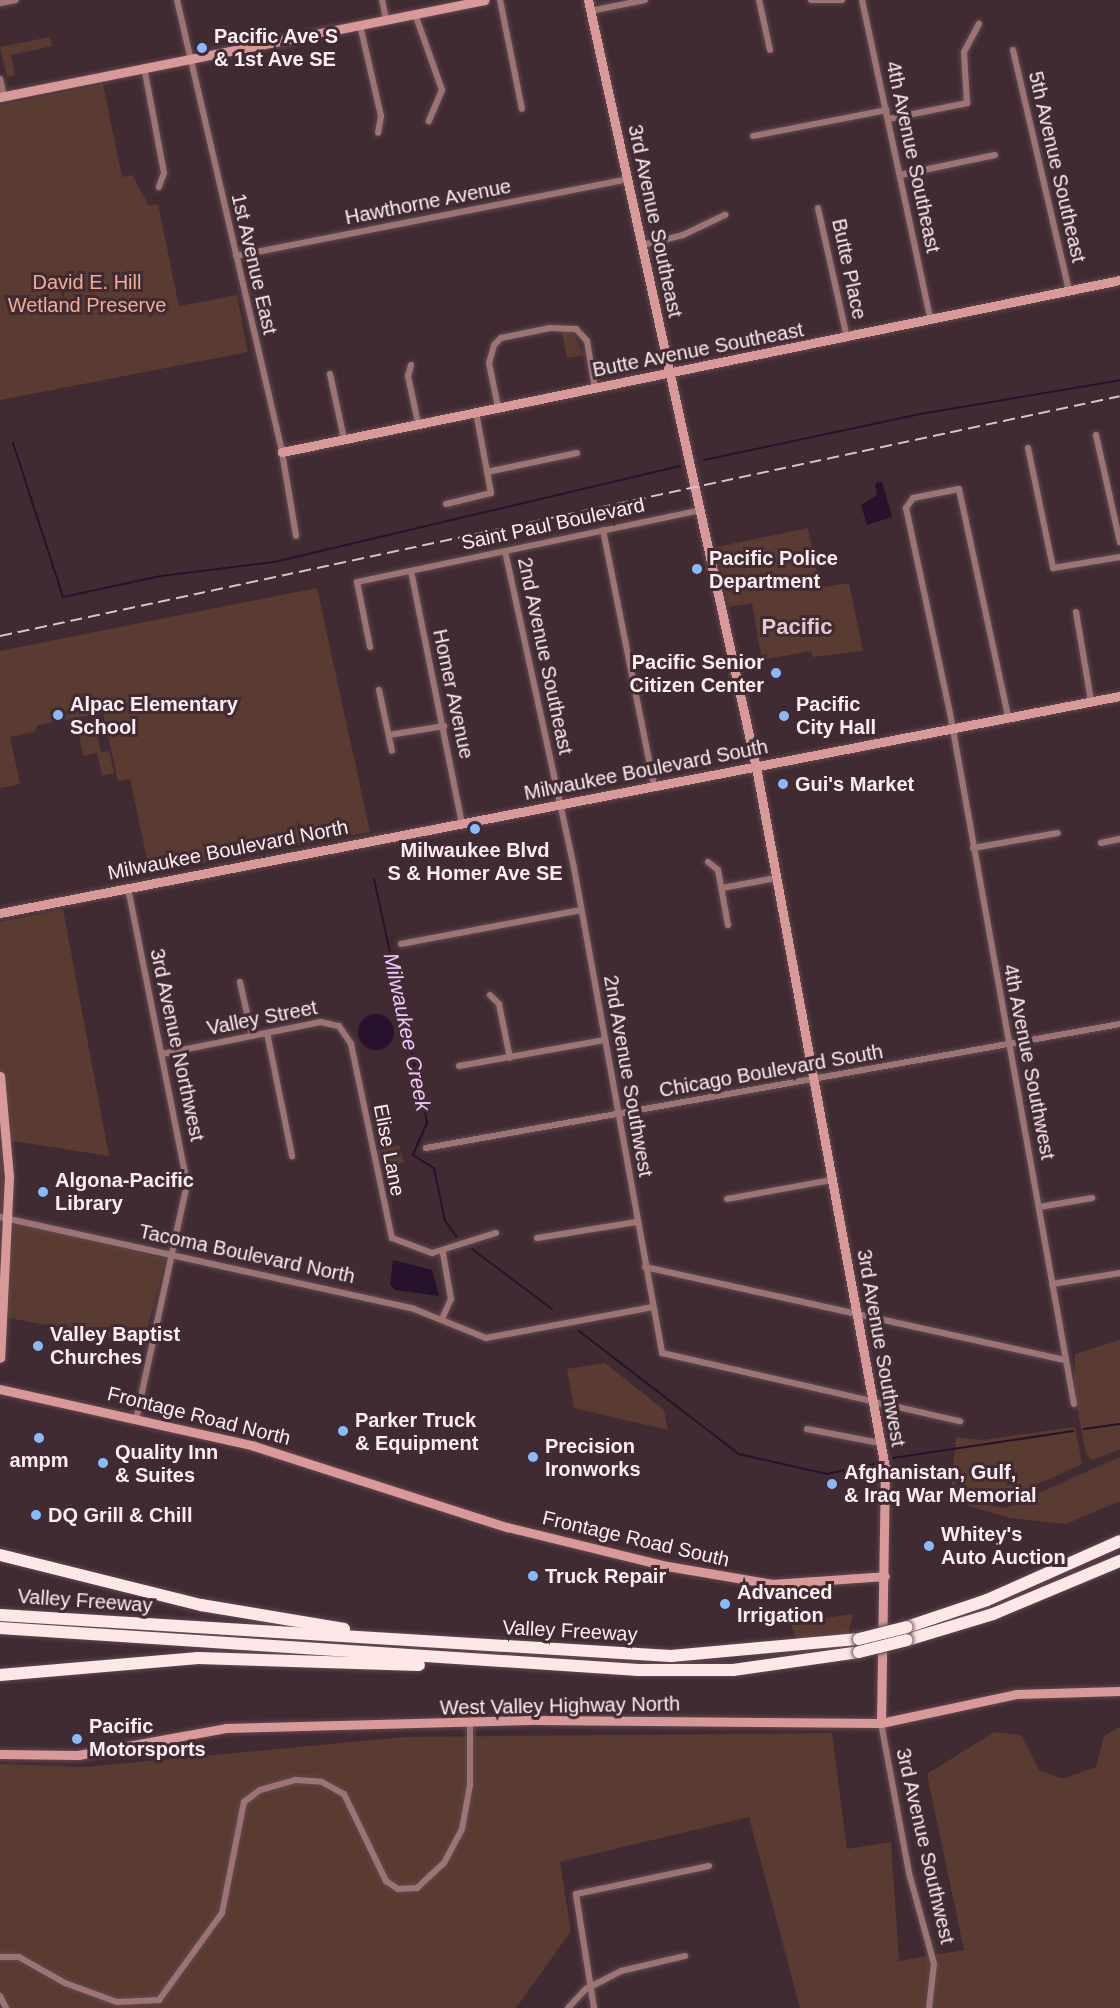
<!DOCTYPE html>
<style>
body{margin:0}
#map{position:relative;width:1120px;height:2008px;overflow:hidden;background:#412b32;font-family:Helvetica,sans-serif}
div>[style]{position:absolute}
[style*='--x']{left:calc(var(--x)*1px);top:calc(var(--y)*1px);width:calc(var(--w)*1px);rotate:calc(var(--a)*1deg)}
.green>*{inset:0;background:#593b31;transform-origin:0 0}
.water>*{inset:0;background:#26122c}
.round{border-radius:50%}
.stream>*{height:2px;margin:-1px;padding:0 1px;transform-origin:1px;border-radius:1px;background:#26122c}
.roads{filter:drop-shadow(0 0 2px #5f4a51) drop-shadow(0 0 2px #5f4a51)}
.street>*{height:6px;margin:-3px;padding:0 3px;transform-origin:3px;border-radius:3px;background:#9d7474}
.secondary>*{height:9px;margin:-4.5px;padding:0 4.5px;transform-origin:4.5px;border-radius:4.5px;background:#da9999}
.highway>*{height:12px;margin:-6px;padding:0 6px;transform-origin:6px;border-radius:6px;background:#fde8e7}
.rail>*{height:2px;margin-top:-1px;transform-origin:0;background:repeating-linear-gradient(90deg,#d5c4c9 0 12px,transparent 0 18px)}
.bridges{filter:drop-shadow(0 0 2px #5f4a51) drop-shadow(0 0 2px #5f4a51)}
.highway-bridge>*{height:12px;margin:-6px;padding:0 6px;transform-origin:6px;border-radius:6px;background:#fde8e7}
.dots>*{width:16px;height:16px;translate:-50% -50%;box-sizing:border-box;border:3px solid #412b32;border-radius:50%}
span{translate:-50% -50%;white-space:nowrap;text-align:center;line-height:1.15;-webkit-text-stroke:6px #412b32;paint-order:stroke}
.poi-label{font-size:20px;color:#fcedf1;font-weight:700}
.left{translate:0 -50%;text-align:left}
.right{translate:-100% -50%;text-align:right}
.street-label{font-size:20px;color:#fcedf1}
.park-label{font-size:20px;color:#f0ad96}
.water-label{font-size:21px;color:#f0c7fd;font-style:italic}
.quarter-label{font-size:22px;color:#e6c8d1;font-weight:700}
</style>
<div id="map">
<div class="green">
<div style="clip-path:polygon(50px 37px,52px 46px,11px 55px,15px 75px,7px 77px,0 47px)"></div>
<div style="clip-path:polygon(103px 84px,122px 177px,132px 175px,149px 206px,158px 204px,179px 306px,237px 295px,248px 352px,0 400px,0 105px)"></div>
<div style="clip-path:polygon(561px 330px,572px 331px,584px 355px,567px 358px)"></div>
<div style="clip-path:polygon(808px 528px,820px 588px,849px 583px,863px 651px,813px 657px,811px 651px,762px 660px,752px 603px,729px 607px,716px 547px)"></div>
<div style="clip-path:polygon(317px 588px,370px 832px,150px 873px,130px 779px,118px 781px,103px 713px,38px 725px,34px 732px,10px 737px,20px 784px,0 788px,0 651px)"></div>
<div style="clip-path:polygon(95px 723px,101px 752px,109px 751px,114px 773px,102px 776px,97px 753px,83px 756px,77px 726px)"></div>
<div style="clip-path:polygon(63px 909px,109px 1156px,7px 1140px,9px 1219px,166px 1259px,143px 1344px,0 1316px,0 922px)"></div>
<div style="left:399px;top:1145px;width:18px;height:22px;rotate:74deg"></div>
<div style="clip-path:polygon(1120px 1340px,1120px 1449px,1092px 1460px,1086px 1454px,1074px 1391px,1075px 1354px)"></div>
<div style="clip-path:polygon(605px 1363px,664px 1410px,668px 1430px,574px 1408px,567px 1369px)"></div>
<div style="clip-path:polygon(1075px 1427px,1082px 1464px,1005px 1499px,951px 1490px,956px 1437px,983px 1440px)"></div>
<div style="clip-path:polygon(1120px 1457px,1120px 1501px,1066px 1524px,1010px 1518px,939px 1497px,1005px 1508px)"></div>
<div style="clip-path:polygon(804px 1611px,811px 1620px,853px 1614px,848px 1634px,797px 1641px,786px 1612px)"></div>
<div style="clip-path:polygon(1120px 1727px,1120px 2008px,800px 2008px,749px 1817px,560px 1862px,571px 1931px,516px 2008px,0 2008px,0 1764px,86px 1767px,405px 1737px,832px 1733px,847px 1849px,891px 1842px,899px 1961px,964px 1950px,927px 1774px,994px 1732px,1021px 1735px,1039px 1770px,1062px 1779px,1096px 1767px,1104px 1736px)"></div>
</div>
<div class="water">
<div style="clip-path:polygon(882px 481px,892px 517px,867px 525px,861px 505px,877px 495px,875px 484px)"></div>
<div class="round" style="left:358px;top:1014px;width:36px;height:36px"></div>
<div style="clip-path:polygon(393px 1260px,432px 1270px,439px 1296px,395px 1290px,390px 1285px)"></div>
</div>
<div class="stream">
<div style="--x:13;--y:443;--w:162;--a:72"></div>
<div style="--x:63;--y:597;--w:100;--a:-12.1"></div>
<div style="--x:161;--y:576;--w:114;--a:-7.1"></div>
<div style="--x:274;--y:562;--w:417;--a:-13.3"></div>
<div style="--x:704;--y:460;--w:221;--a:-12"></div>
<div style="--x:920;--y:414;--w:203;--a:-9.6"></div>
<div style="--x:374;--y:879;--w:250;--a:77.7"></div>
<div style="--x:427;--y:1123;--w:35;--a:114"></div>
<div style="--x:413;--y:1155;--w:25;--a:32"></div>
<div style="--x:434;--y:1168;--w:54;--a:78.3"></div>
<div style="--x:445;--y:1221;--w:19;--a:54"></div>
<div style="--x:472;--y:1249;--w:100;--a:36.9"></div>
<div style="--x:579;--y:1331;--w:202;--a:37.6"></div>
<div style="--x:739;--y:1454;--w:90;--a:12.8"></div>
<div style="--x:827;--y:1474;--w:48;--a:-12"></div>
<div style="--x:1084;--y:1429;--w:36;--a:-8"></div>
<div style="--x:893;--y:1458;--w:182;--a:-8.5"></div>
</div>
<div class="roads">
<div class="street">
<div style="--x:177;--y:0;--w:464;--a:76.9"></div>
<div style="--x:282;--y:452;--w:85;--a:80.5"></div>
<div style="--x:382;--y:0;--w:19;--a:78"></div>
<div style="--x:500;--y:0;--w:111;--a:78.6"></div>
<div style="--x:759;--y:0;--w:51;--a:77.6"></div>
<div style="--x:811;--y:0;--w:31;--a:0"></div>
<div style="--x:862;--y:0;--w:328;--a:77.9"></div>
<div style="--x:0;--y:3;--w:16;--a:-11"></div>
<div style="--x:590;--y:11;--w:56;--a:-11.3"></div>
<div style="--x:415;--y:14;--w:81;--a:70.4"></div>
<div style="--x:442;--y:90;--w:34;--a:113"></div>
<div style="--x:360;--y:25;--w:93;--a:77"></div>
<div style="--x:381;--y:116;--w:17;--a:100"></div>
<div style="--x:1013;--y:50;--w:247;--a:76.9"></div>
<div style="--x:144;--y:67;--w:108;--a:79.3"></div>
<div style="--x:164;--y:173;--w:15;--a:110"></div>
<div style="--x:0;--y:79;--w:17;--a:77"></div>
<div style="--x:888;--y:119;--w:81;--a:-11.4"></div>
<div style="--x:967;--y:103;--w:51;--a:-93.4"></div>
<div style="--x:964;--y:52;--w:32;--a:-62"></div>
<div style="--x:753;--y:136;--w:136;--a:-11"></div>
<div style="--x:900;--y:175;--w:97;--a:-11.9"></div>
<div style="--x:818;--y:208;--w:133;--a:77.4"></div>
<div style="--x:642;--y:245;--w:42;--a:-13.7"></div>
<div style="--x:683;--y:235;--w:47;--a:-25.5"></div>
<div style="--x:236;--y:256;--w:399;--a:-11.1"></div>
<div style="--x:411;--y:365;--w:11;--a:105"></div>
<div style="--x:408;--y:376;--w:48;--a:78"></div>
<div style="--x:330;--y:374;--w:66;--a:77.8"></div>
<div style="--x:498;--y:407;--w:45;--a:-101.6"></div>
<div style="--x:489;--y:363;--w:19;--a:-74"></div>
<div style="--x:494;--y:345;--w:10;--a:-45"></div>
<div style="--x:501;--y:338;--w:50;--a:-11.5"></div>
<div style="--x:550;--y:328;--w:26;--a:2"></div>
<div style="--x:576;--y:329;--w:16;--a:47"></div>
<div style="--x:587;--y:341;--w:49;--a:80.5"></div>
<div style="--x:1096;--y:435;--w:110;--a:77.4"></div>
<div style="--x:1028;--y:448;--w:123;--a:78.2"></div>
<div style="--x:1053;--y:568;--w:68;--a:-9.3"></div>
<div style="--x:487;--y:472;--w:92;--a:-11.9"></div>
<div style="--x:446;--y:504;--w:46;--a:-13.7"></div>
<div style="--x:491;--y:493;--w:82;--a:-100.5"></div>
<div style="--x:603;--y:530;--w:261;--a:78.7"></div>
<div style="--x:505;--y:551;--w:324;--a:77.7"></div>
<div style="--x:574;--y:868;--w:493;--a:79.7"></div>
<div style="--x:662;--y:1353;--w:306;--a:12.9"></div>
<div style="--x:411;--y:571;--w:257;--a:78.6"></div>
<div style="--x:1076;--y:612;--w:90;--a:80.4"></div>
<div style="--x:370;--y:647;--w:66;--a:-101.3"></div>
<div style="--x:357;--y:582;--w:351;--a:-11.8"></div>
<div style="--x:379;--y:690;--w:62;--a:78"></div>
<div style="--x:1008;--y:716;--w:232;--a:-102.2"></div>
<div style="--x:959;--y:489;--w:47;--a:168.9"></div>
<div style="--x:913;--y:498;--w:12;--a:125"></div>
<div style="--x:906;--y:508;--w:210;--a:77.9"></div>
<div style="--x:950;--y:713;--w:702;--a:79.83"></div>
<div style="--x:389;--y:735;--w:56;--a:-9.3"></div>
<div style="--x:1101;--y:843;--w:19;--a:-12"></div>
<div style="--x:973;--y:848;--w:86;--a:-10"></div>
<div style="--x:708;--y:862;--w:13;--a:39"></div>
<div style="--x:718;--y:870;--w:56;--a:79.7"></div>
<div style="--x:128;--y:888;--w:302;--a:78.7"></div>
<div style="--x:187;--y:1184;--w:240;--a:102.2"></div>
<div style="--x:722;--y:888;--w:55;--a:-10.5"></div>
<div style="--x:401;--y:944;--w:183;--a:-10.7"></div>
<div style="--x:240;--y:982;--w:55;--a:77.5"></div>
<div style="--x:490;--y:995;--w:13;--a:45"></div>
<div style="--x:499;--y:1004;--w:55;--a:78.5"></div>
<div style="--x:267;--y:1033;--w:126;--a:78.5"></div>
<div style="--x:162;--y:1054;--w:162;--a:-11.4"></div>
<div style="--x:321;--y:1022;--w:18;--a:13"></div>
<div style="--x:339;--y:1026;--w:22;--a:56"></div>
<div style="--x:351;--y:1044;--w:198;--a:78.1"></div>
<div style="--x:392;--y:1238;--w:43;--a:20.6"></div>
<div style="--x:432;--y:1253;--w:67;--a:-17.4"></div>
<div style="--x:459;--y:1066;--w:148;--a:-10.1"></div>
<div style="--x:426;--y:1148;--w:705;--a:-10.13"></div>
<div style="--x:727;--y:1199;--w:107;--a:-10.3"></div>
<div style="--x:1039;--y:1207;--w:54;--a:-9.6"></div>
<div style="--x:0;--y:1217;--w:424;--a:12.5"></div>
<div style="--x:414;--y:1309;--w:78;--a:21.9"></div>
<div style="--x:486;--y:1338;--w:170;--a:-10.5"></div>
<div style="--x:537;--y:1238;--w:101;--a:-9.1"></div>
<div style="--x:645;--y:1267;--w:431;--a:12.5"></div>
<div style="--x:1052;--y:1284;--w:69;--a:-9.2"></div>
<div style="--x:442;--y:1319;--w:22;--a:-66"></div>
<div style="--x:451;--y:1299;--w:47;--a:-99.9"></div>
<div style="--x:807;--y:1429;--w:74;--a:10.9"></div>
<div style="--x:881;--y:1723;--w:153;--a:79.4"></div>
<div style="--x:909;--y:1873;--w:94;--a:74.6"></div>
<div style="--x:934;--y:1964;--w:44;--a:96.5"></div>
<div style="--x:0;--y:1957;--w:19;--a:0"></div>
<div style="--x:19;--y:1957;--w:53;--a:29.5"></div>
<div style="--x:65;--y:1983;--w:55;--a:20.1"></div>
<div style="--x:117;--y:2002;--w:42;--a:-2.7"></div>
<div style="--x:159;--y:2000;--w:107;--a:-54.1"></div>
<div style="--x:222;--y:1913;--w:113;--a:-78.8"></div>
<div style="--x:244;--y:1802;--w:20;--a:-37"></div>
<div style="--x:260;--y:1790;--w:37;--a:-16"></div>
<div style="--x:296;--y:1780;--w:26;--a:4"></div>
<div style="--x:322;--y:1782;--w:25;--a:29"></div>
<div style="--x:344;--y:1794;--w:97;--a:64.2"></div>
<div style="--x:386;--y:1881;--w:14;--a:34"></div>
<div style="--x:398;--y:1889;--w:19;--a:-3"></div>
<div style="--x:417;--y:1888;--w:37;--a:-43"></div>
<div style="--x:444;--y:1863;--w:38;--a:-62"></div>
<div style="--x:462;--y:1829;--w:45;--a:-79.7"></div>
<div style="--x:470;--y:1785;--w:62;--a:-90"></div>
<div style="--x:0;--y:1996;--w:13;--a:63"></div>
<div style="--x:568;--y:2008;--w:26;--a:-47"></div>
<div style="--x:586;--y:1989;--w:39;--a:-27"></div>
<div style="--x:621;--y:1971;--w:66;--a:-13.2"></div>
<div style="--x:594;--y:2008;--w:115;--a:-99"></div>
<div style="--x:576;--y:1894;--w:136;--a:-11.9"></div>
</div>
<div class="secondary">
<div style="--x:588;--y:0;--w:785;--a:77.65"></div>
<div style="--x:756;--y:767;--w:713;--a:79.57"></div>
<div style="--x:885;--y:1468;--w:255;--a:90.9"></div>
<div style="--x:0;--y:97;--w:494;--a:-11.3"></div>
<div style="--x:282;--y:452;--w:855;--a:-11.6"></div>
<div style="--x:0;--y:913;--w:1141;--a:-10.97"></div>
<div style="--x:0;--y:1076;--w:101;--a:84.9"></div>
<div style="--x:9;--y:1177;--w:181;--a:92.8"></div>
<div style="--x:0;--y:1389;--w:260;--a:12.6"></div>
<div style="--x:254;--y:1446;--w:266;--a:17.8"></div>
<div style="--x:507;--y:1527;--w:165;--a:13.7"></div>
<div style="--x:667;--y:1566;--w:107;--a:9.7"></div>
<div style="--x:772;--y:1584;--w:113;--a:-4"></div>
<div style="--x:0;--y:1754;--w:78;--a:0.7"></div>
<div style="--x:78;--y:1755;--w:150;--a:-10.3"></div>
<div style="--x:226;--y:1728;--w:312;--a:-1.5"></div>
<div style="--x:538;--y:1720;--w:343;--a:0.5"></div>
<div style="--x:881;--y:1723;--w:138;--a:-12.1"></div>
<div style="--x:1016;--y:1694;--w:104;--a:-1.7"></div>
</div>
<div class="highway">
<div style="--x:0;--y:1555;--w:207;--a:14"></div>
<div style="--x:201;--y:1605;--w:145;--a:9.5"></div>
<div style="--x:0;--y:1615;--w:672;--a:3.5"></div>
<div style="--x:671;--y:1656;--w:189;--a:-5.2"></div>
<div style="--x:907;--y:1627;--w:84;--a:-18.6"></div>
<div style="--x:987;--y:1600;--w:145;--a:-23.9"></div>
<div style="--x:0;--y:1628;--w:640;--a:3.76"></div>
<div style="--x:639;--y:1670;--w:94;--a:0"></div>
<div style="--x:733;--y:1670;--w:127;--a:-8.1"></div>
<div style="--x:907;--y:1640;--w:90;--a:-16.8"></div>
<div style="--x:993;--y:1614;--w:138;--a:-22.7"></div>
<div style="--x:0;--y:1675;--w:199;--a:-4.9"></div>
<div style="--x:198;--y:1658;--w:221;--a:1.8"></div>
</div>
</div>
<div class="rail">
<div style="--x:0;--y:636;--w:1145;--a:-12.09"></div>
</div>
<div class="bridges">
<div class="highway-bridge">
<div style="--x:859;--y:1639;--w:49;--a:-14"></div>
<div style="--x:859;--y:1652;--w:49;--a:-14"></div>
</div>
</div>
<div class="dots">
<div style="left:202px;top:48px;background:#8bbafc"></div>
<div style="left:697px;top:569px;background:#8bbafc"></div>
<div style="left:776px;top:673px;background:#8bbafc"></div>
<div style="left:58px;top:715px;background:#8bbafc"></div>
<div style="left:784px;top:716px;background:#8bbafc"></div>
<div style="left:783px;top:784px;background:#8bbafc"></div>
<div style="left:475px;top:829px;background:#8bbafc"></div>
<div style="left:43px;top:1192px;background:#8bbafc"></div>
<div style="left:38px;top:1346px;background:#8bbafc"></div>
<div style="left:343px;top:1431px;background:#8bbafc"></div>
<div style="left:39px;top:1438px;background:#8bbafc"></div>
<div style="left:533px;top:1457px;background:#8bbafc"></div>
<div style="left:103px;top:1463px;background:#8bbafc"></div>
<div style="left:832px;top:1484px;background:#8bbafc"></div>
<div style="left:36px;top:1515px;background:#8bbafc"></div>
<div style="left:929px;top:1546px;background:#8bbafc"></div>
<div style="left:533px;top:1576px;background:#8bbafc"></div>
<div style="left:725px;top:1604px;background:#8bbafc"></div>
<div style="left:77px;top:1739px;background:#8bbafc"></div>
</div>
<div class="poi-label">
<span class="left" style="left:214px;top:48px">Pacific Ave S<br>&amp; 1st Ave SE</span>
<span class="left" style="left:709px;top:570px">Pacific Police<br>Department</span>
<span class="right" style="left:764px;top:674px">Pacific Senior<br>Citizen Center</span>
<span class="left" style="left:70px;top:716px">Alpac Elementary<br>School</span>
<span class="left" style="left:796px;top:716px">Pacific<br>City Hall</span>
<span class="left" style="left:795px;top:784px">Gui's Market</span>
<span style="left:475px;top:862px">Milwaukee Blvd<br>S &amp; Homer Ave SE</span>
<span class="left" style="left:55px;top:1192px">Algona-Pacific<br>Library</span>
<span class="left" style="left:50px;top:1346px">Valley Baptist<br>Churches</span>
<span class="left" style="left:355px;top:1432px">Parker Truck<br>&amp; Equipment</span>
<span class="left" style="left:545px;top:1458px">Precision<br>Ironworks</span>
<span class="left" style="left:115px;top:1464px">Quality Inn<br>&amp; Suites</span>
<span style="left:39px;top:1460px">ampm</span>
<span class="left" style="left:844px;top:1484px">Afghanistan, Gulf,<br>&amp; Iraq War Memorial</span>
<span class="left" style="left:48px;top:1515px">DQ Grill &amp; Chill</span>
<span class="left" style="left:941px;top:1546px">Whitey's<br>Auto Auction</span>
<span class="left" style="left:545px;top:1576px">Truck Repair</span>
<span class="left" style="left:737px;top:1604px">Advanced<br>Irrigation</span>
<span class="left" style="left:89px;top:1738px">Pacific<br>Motorsports</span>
</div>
<div class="street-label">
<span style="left:913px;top:157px;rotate:78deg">4th Avenue Southeast</span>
<span style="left:1057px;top:167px;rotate:77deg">5th Avenue Southeast</span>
<span style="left:428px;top:202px;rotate:-11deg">Hawthorne Avenue</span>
<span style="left:655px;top:221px;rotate:78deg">3rd Avenue Southeast</span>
<span style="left:254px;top:264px;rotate:77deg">1st Avenue East</span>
<span style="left:849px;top:269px;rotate:78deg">Butte Place</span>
<span style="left:698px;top:350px;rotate:-11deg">Butte Avenue Southeast</span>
<span style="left:553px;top:524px;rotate:-12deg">Saint Paul Boulevard</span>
<span style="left:545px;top:656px;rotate:78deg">2nd Avenue Southeast</span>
<span style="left:453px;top:694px;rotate:78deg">Homer Avenue</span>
<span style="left:646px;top:770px;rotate:-11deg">Milwaukee Boulevard South</span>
<span style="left:228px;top:850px;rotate:-11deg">Milwaukee Boulevard North</span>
<span style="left:262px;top:1018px;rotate:-11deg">Valley Street</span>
<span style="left:177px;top:1045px;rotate:78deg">3rd Avenue Northwest</span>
<span style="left:1029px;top:1062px;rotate:79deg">4th Avenue Southwest</span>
<span style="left:771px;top:1071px;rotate:-10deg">Chicago Boulevard South</span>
<span style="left:628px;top:1076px;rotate:80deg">2nd Avenue Southwest</span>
<span style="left:389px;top:1150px;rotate:79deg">Elise Lane</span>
<span style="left:247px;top:1254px;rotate:12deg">Tacoma Boulevard North</span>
<span style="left:881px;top:1348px;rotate:80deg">3rd Avenue Southwest</span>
<span style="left:199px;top:1416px;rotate:14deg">Frontage Road North</span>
<span style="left:636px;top:1539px;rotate:13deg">Frontage Road South</span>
<span style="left:85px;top:1601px;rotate:4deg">Valley Freeway</span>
<span style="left:570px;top:1631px;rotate:3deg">Valley Freeway</span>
<span style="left:560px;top:1706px;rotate:-1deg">West Valley Highway North</span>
<span style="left:925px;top:1846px;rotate:77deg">3rd Avenue Southwest</span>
</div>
<div class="park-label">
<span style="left:87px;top:294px">David E. Hill<br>Wetland Preserve</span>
</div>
<div class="water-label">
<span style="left:407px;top:1032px;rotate:78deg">Milwaukee Creek</span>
</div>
<div class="quarter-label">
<span style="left:797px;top:627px">Pacific</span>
</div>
</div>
